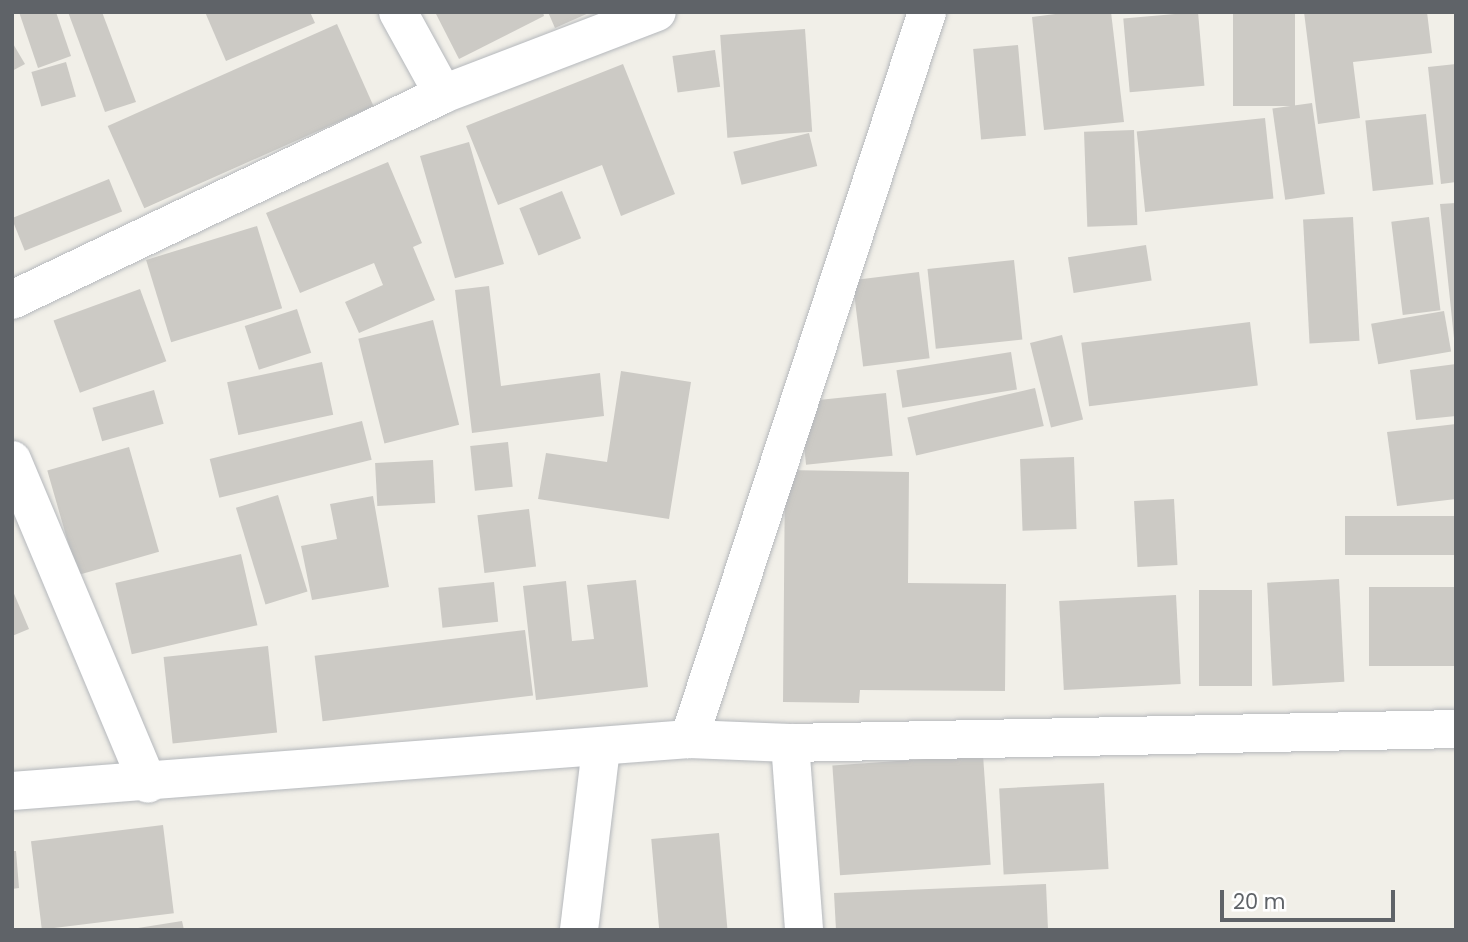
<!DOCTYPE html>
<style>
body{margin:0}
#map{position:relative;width:1468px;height:942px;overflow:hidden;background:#f1efe8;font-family:Poppins,sans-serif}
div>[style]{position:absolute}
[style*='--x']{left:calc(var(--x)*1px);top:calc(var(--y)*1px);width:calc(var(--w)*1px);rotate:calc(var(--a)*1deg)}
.building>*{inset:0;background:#cccac5;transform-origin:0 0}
.roads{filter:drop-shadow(0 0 2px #b5b8bc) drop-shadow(0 0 2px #b5b8bc)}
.minor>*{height:38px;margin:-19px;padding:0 19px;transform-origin:19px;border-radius:19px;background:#fff}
span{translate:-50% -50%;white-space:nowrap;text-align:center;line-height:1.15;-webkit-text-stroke:6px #fff;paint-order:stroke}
.frame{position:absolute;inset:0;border:14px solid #5f6368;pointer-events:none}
.scale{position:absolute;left:1220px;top:890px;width:175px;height:32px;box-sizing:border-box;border:4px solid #5f6368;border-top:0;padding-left:9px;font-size:21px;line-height:24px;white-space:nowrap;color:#5f6368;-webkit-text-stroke:5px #fff;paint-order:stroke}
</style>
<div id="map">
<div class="building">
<div style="clip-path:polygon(19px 12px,56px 12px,71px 56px,38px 68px)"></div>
<div style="clip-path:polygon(68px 12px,102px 12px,136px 102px,105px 112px)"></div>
<div style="clip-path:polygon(205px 12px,310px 12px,315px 23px,226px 61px)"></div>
<div style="clip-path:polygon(435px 12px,543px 12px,544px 16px,459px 59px)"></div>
<div style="clip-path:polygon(548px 12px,591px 12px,555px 28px)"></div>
<div style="clip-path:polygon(1071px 12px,1111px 12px,1124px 122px,1044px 130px,1032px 17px)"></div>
<div style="left:1198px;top:12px;width:74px;height:75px;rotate:85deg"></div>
<div style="left:1233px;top:12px;width:62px;height:94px"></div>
<div style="clip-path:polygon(1304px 12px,1427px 12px,1432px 53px,1353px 62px,1360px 118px,1318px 124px)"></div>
<div style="left:337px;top:24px;width:90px;height:251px;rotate:66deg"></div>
<div style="left:805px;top:29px;width:103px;height:85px;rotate:86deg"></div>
<div style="clip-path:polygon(12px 42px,25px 64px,12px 71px)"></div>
<div style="left:1018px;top:45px;width:91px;height:45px;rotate:85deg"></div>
<div style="left:715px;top:50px;width:37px;height:43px;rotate:82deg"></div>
<div style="left:66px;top:62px;width:36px;height:36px;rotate:74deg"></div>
<div style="clip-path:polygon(623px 64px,675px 194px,621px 216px,602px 165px,498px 205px,466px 126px)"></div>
<div style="clip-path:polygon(1456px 64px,1456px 182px,1441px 184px,1428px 67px)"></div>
<div style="left:1312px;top:103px;width:92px;height:40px;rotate:82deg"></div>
<div style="left:1426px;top:114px;width:71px;height:61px;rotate:84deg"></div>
<div style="left:1265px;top:118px;width:81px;height:129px;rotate:84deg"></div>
<div style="left:1134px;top:130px;width:95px;height:50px;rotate:88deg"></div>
<div style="left:809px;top:133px;width:34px;height:78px;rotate:76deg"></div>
<div style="left:469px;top:142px;width:127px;height:51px;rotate:74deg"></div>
<div style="clip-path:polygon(388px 162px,422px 243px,413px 247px,435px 300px,359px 333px,345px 302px,383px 285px,374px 263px,300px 293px,266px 213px)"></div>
<div style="left:109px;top:179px;width:35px;height:105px;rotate:68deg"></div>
<div style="left:562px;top:191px;width:51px;height:46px;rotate:68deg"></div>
<div style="clip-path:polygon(1456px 203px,1456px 338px,1454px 338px,1440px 204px)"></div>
<div style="left:1353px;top:217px;width:124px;height:50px;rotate:87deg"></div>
<div style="left:1429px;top:217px;width:94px;height:38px;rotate:83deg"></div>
<div style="left:257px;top:226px;width:86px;height:116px;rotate:73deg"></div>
<div style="left:1146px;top:245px;width:36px;height:79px;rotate:81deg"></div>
<div style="left:1014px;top:260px;width:80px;height:87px;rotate:84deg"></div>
<div style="left:919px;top:272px;width:87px;height:67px;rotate:83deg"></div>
<div style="clip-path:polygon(489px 286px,501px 386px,600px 373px,604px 416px,472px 433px,455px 290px)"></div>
<div style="left:140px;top:289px;width:77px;height:92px;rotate:70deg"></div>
<div style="left:297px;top:309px;width:46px;height:55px;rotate:72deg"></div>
<div style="left:1444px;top:311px;width:41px;height:74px;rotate:80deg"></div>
<div style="left:433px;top:320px;width:108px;height:77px;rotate:76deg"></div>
<div style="left:1250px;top:322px;width:64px;height:170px;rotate:83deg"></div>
<div style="left:1062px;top:335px;width:87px;height:33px;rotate:76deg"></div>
<div style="left:1011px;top:352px;width:38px;height:116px;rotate:81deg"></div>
<div style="left:322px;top:362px;width:54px;height:97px;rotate:78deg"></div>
<div style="clip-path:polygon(1456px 364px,1456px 416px,1416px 420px,1410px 370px)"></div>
<div style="clip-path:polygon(621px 371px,691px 382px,669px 519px,538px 499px,546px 453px,607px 462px)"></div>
<div style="left:1035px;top:388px;width:39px;height:131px;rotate:77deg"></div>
<div style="left:154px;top:390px;width:35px;height:64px;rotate:74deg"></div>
<div style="left:886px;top:393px;width:63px;height:87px;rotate:84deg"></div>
<div style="left:362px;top:421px;width:40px;height:157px;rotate:76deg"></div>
<div style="clip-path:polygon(1456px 424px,1456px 499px,1397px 506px,1387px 432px)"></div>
<div style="left:508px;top:442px;width:45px;height:38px;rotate:84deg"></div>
<div style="left:129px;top:447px;width:109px;height:85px;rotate:74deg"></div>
<div style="left:1074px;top:457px;width:72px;height:54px;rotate:88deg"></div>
<div style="left:433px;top:460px;width:43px;height:58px;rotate:87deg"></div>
<div style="clip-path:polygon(785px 470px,909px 472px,908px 583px,1006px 584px,1005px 691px,860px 690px,859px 703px,783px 702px)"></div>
<div style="left:278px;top:495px;width:101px;height:44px;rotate:73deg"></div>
<div style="clip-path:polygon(373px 496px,389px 587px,312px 600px,301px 546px,337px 539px,330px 504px)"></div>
<div style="left:1174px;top:499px;width:66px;height:40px;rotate:87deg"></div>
<div style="left:529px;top:509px;width:58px;height:52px;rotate:83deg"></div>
<div style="left:1456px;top:516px;width:39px;height:111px;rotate:90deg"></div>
<div style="left:241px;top:554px;width:73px;height:129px;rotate:77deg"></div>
<div style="left:1339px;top:579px;width:103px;height:72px;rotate:87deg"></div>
<div style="clip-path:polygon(636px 580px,648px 687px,536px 700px,523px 586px,566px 581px,572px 641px,594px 639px,587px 585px)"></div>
<div style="left:494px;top:582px;width:40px;height:56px;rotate:84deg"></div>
<div style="left:1456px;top:587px;width:79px;height:87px;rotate:90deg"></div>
<div style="clip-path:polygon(12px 589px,29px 629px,12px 636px)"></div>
<div style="left:1199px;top:590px;width:53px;height:96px"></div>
<div style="left:1176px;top:595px;width:89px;height:117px;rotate:87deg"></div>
<div style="left:525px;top:630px;width:66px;height:212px;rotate:83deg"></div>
<div style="left:268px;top:646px;width:87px;height:105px;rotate:84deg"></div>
<div style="left:983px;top:755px;width:110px;height:151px;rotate:86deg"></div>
<div style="left:1104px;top:783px;width:86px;height:105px;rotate:87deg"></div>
<div style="left:163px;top:825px;width:89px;height:133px;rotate:83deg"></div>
<div style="left:719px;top:833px;width:97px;height:68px;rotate:85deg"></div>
<div style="clip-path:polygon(12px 851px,16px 851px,19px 888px,12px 889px)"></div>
<div style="clip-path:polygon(1046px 884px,1048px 930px,836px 930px,834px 893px)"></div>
<div style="clip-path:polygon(182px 921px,184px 930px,138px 930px,138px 928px)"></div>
</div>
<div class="roads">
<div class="minor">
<div style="--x:398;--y:12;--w:94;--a:61.2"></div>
<div style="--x:443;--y:94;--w:229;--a:-21"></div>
<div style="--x:12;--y:300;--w:478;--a:-25.5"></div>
<div style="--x:12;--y:460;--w:351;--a:67.2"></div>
<div style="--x:689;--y:739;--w:765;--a:-71.87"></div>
<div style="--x:790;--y:743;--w:188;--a:85.7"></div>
<div style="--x:12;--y:791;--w:679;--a:-4.39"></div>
<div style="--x:689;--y:739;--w:101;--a:2.3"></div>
<div style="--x:790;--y:743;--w:666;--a:-1.2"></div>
<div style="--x:579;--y:930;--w:184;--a:-83.1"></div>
</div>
</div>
<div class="frame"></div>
<div class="scale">20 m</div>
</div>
